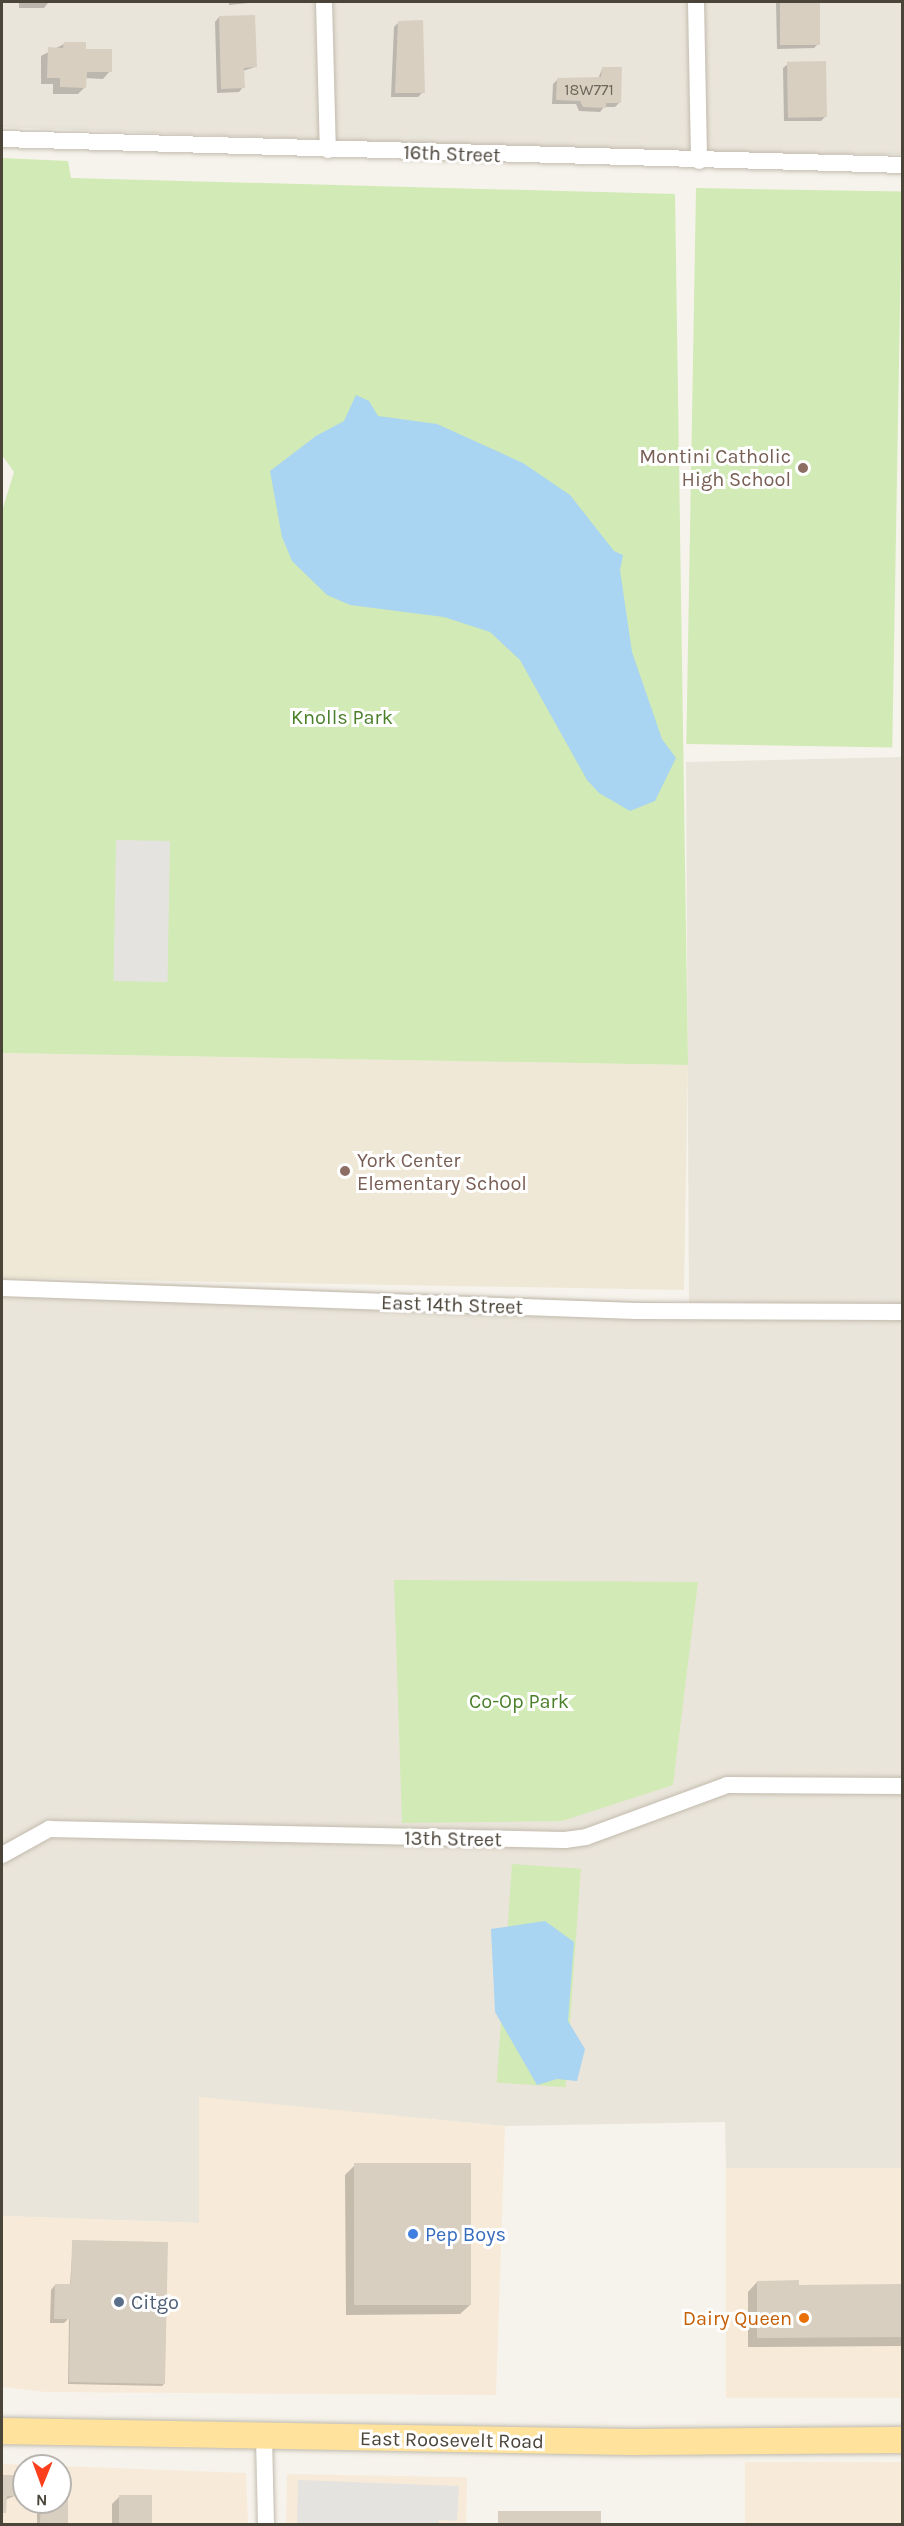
<!DOCTYPE html>
<style>
body{margin:0}
#map{position:relative;width:904px;height:2526px;overflow:hidden;background:#f6f3ec;font-family:Karla,sans-serif}
div>[style]{position:absolute}
[style*='--x']{left:calc(var(--x)*1px);top:calc(var(--y)*1px);width:calc(var(--w)*1px);rotate:calc(var(--a)*1deg)}
.residential>*{inset:0;background:#eae5da}
.commercial>*{inset:0;background:#f7ead8;transform-origin:0 0}
.education>*{inset:0;background:#efe8d6;transform-origin:0 0}
.green>*{inset:0;background:#d2eab5;transform-origin:0 0}
.parking>*{inset:0;background:#e5e3e0;transform-origin:0 0}
.water>*{inset:0;background:#a9d4f2}
.shadow>*{inset:0;background:#0003;transform-origin:0 0}
.building>*{inset:0;background:#d8cfc1;transform-origin:0 0}
.roads{filter:drop-shadow(0 0 2px #c2bbae) drop-shadow(0 0 2px #c2bbae)}
.minor>*{height:16px;margin:-8px;padding:0 8px;transform-origin:8px;border-radius:8px;background:#fff}
.primary>*{height:26px;margin:-13px;padding:0 13px;transform-origin:13px;border-radius:13px;background:#ffe39c}
.dots>*{width:16px;height:16px;translate:-50% -50%;box-sizing:border-box;border:3px solid #fff;border-radius:50%}
span{translate:-50% -50%;white-space:nowrap;text-align:center;line-height:1.15;-webkit-text-stroke:6px #fff;paint-order:stroke}
.number-label{font-size:16px;color:#6e675b}
.number-label span{-webkit-text-stroke-width:0}
.street-label{font-size:20px;color:#4b4439}
.education-label{font-size:20px;color:#785e54}
.right{translate:-100% -50%;text-align:right}
.left{translate:0 -50%;text-align:left}
.park-label{font-size:20px;color:#4a7f2a}
.shop-label{font-size:20px;color:#366cbe}
.service-label{font-size:20px;color:#4e5e75}
.food-label{font-size:20px;color:#c56008}
.frame{position:absolute;inset:0;border:3px solid #4b4439;pointer-events:none}
.north{position:absolute;left:12px;top:2454px;width:60px;height:60px;box-sizing:border-box;background:#fff;border:2px solid #b7b4b0;border-radius:50%;rotate:181deg;font-size:16px;font-weight:700;line-height:24px;text-align:center;color:#4b4439}
.north::after{content:'';display:block;margin:auto;width:21px;height:27px;background:#fc3f1d;clip-path:polygon(50% 0,100% 100%,50% 72%,0 100%)}
</style>
<div id="map">
<div class="residential">
<div style="clip-path:polygon(2px 2px,902px 2px,902px 154px,690px 154px,2px 127px)"></div>
<div style="clip-path:polygon(902px 757px,902px 2168px,726px 2173px,725px 2122px,505px 2126px,199px 2098px,200px 2223px,2px 2216px,2px 1278px,689px 1303px,686px 762px)"></div>
</div>
<div class="commercial">
<div style="clip-path:polygon(199px 2097px,505px 2126px,496px 2395px,46px 2392px,2px 2387px,2px 2216px,199px 2223px)"></div>
<div style="left:902px;top:2168px;width:230px;height:176px;rotate:90deg"></div>
<div style="left:902px;top:2462px;width:62px;height:157px;rotate:90deg"></div>
<div style="clip-path:polygon(2px 2464px,56px 2466px,24px 2466px,24px 2502px,60px 2502px,60px 2466px,246px 2473px,248px 2524px,2px 2524px)"></div>
<div style="left:287px;top:2474px;width:180px;height:50px;rotate:1deg"></div>
</div>
<div class="education">
<div style="left:2px;top:1053px;width:686px;height:225px;rotate:1deg"></div>
</div>
<div class="green">
<div style="clip-path:polygon(2px 158px,68px 161px,71px 178px,675px 194px,688px 1065px,2px 1053px,2px 511px,14px 472px,2px 455px)"></div>
<div style="left:696px;top:188px;width:206px;height:556px;rotate:1deg"></div>
<div style="clip-path:polygon(394px 1580px,698px 1582px,673px 1785px,562px 1821px,402px 1823px)"></div>
<div style="left:512px;top:1864px;width:69px;height:219px;rotate:4deg"></div>
</div>
<div class="parking">
<div style="left:116px;top:840px;width:54px;height:141px;rotate:1deg"></div>
<div style="clip-path:polygon(298px 2480px,459px 2486px,457px 2521px,439px 2520px,439px 2524px,297px 2524px)"></div>
</div>
<div class="water">
<div style="clip-path:polygon(356px 395px,369px 401px,378px 416px,437px 424px,523px 463px,570px 495px,614px 551px,623px 555px,620px 570px,632px 652px,662px 739px,676px 758px,655px 801px,630px 811px,599px 793px,587px 780px,520px 660px,490px 632px,444px 617px,350px 605px,327px 595px,292px 561px,282px 537px,270px 471px,316px 436px,344px 421px)"></div>
<div style="clip-path:polygon(545px 1921px,574px 1942px,568px 2021px,585px 2049px,577px 2081px,557px 2079px,537px 2085px,495px 2012px,491px 1929px)"></div>
</div>
<div class="shadow">
<div style="clip-path:polygon(19px 2px,48px 2px,48px 3px,44px 8px,19px 8px)"></div>
<div style="clip-path:polygon(229px 2px,258px 2px,229px 5px)"></div>
<div style="clip-path:polygon(776px 2px,818px 2px,819px 43px,814px 48px,777px 49px)"></div>
<div style="clip-path:polygon(219px 17px,255px 67px,243px 71px,243px 87px,239px 92px,217px 93px,215px 22px)"></div>
<div style="clip-path:polygon(399px 22px,423px 92px,418px 97px,391px 97px,394px 27px)"></div>
<div style="clip-path:polygon(64px 44px,110px 71px,103px 79px,85px 78px,85px 87px,78px 94px,53px 94px,53px 84px,41px 84px,41px 56px)"></div>
<div style="clip-path:polygon(788px 64px,826px 116px,821px 121px,784px 121px,783px 68px)"></div>
<div style="clip-path:polygon(602px 69px,620px 102px,615px 107px,604px 107px,600px 112px,579px 111px,576px 104px,552px 104px,553px 84px,557px 80px,598px 79px)"></div>
<div style="clip-path:polygon(355px 2165px,470px 2305px,460px 2314px,346px 2315px,345px 2175px)"></div>
<div style="clip-path:polygon(73px 2242px,164px 2384px,162px 2386px,68px 2384px,69px 2318px,64px 2323px,50px 2323px,51px 2290px,55px 2285px,70px 2285px)"></div>
<div style="clip-path:polygon(757px 2282px,797px 2287px,902px 2286px,902px 2346px,748px 2347px,748px 2292px)"></div>
<div style="clip-path:polygon(2px 2476px,17px 2477px,17px 2495px,5px 2500px,2px 2516px)"></div>
<div style="clip-path:polygon(60px 2490px,66px 2491px,66px 2524px,37px 2524px,37px 2502px,60px 2502px)"></div>
<div style="clip-path:polygon(119px 2497px,151px 2497px,151px 2524px,112px 2524px,112px 2504px)"></div>
<div style="left:499px;top:2512px;width:101px;height:16px"></div>
</div>
<div class="building">
<div style="left:780px;top:2px;width:40px;height:43px"></div>
<div style="clip-path:polygon(255px 15px,257px 67px,244px 68px,245px 88px,221px 89px,219px 16px)"></div>
<div style="clip-path:polygon(423px 20px,425px 93px,395px 93px,398px 21px)"></div>
<div style="clip-path:polygon(64px 42px,86px 42px,86px 49px,112px 49px,112px 72px,87px 72px,86px 88px,60px 87px,60px 78px,47px 78px,48px 47px,63px 48px)"></div>
<div style="left:826px;top:61px;width:56px;height:39px;rotate:89deg"></div>
<div style="clip-path:polygon(602px 67px,622px 67px,621px 103px,606px 103px,606px 108px,583px 107px,580px 101px,556px 100px,557px 78px,601px 77px)"></div>
<div style="left:471px;top:2163px;width:142px;height:117px;rotate:90deg"></div>
<div style="clip-path:polygon(72px 2240px,168px 2242px,165px 2384px,69px 2382px,70px 2319px,54px 2319px,55px 2284px,71px 2284px)"></div>
<div style="clip-path:polygon(799px 2280px,799px 2285px,902px 2284px,902px 2337px,757px 2338px,757px 2281px)"></div>
<div style="clip-path:polygon(2px 2475px,19px 2475px,18px 2496px,7px 2496px,6px 2513px,2px 2513px)"></div>
<div style="clip-path:polygon(60px 2489px,68px 2489px,68px 2524px,40px 2524px,41px 2502px,60px 2502px)"></div>
<div style="left:119px;top:2495px;width:33px;height:29px"></div>
<div style="left:498px;top:2511px;width:103px;height:13px"></div>
</div>
<div class="roads">
<div class="minor">
<div style="--x:324;--y:2;--w:148;--a:88.5"></div>
<div style="--x:696;--y:2;--w:159;--a:88.9"></div>
<div style="--x:2;--y:139;--w:900;--a:1.65"></div>
<div style="--x:2;--y:1288;--w:634;--a:2.08"></div>
<div style="--x:636;--y:1311;--w:266;--a:0.2"></div>
<div style="--x:2;--y:1855;--w:54;--a:-29"></div>
<div style="--x:49;--y:1829;--w:516;--a:1.22"></div>
<div style="--x:565;--y:1840;--w:21;--a:-8"></div>
<div style="--x:586;--y:1837;--w:150;--a:-20.2"></div>
<div style="--x:727;--y:1785;--w:175;--a:0.3"></div>
<div style="--x:264;--y:2437;--w:87;--a:88.7"></div>
</div>
<div class="primary">
<div style="--x:2;--y:2431;--w:630;--a:1"></div>
<div style="--x:632;--y:2442;--w:270;--a:-0.4"></div>
</div>
</div>
<div class="dots">
<div style="left:803px;top:468px;background:#8d6e63"></div>
<div style="left:345px;top:1171px;background:#8d6e63"></div>
<div style="left:413px;top:2234px;background:#3f7fe0"></div>
<div style="left:119px;top:2302px;background:#5c6f8a"></div>
<div style="left:804px;top:2318px;background:#e8710a"></div>
</div>
<div class="number-label">
<span style="left:589px;top:90px">18W771</span>
</div>
<div class="street-label">
<span style="left:452px;top:154px;rotate:2deg">16th Street</span>
<span style="left:452px;top:1305px;rotate:2deg">East 14th Street</span>
<span style="left:453px;top:1839px;rotate:1deg">13th Street</span>
<span style="left:452px;top:2440px;rotate:1deg">East Roosevelt Road</span>
</div>
<div class="education-label">
<span class="right" style="left:791px;top:468px">Montini Catholic<br>High School</span>
<span class="left" style="left:357px;top:1172px">York Center<br>Elementary School</span>
</div>
<div class="park-label">
<span style="left:342px;top:717px">Knolls Park</span>
<span style="left:519px;top:1701px">Co-Op Park</span>
</div>
<div class="shop-label">
<span class="left" style="left:425px;top:2234px">Pep Boys</span>
</div>
<div class="service-label">
<span class="left" style="left:131px;top:2302px">Citgo</span>
</div>
<div class="food-label">
<span class="right" style="left:792px;top:2318px">Dairy Queen</span>
</div>
<div class="frame"></div>
<div class="north">N</div>
</div>
